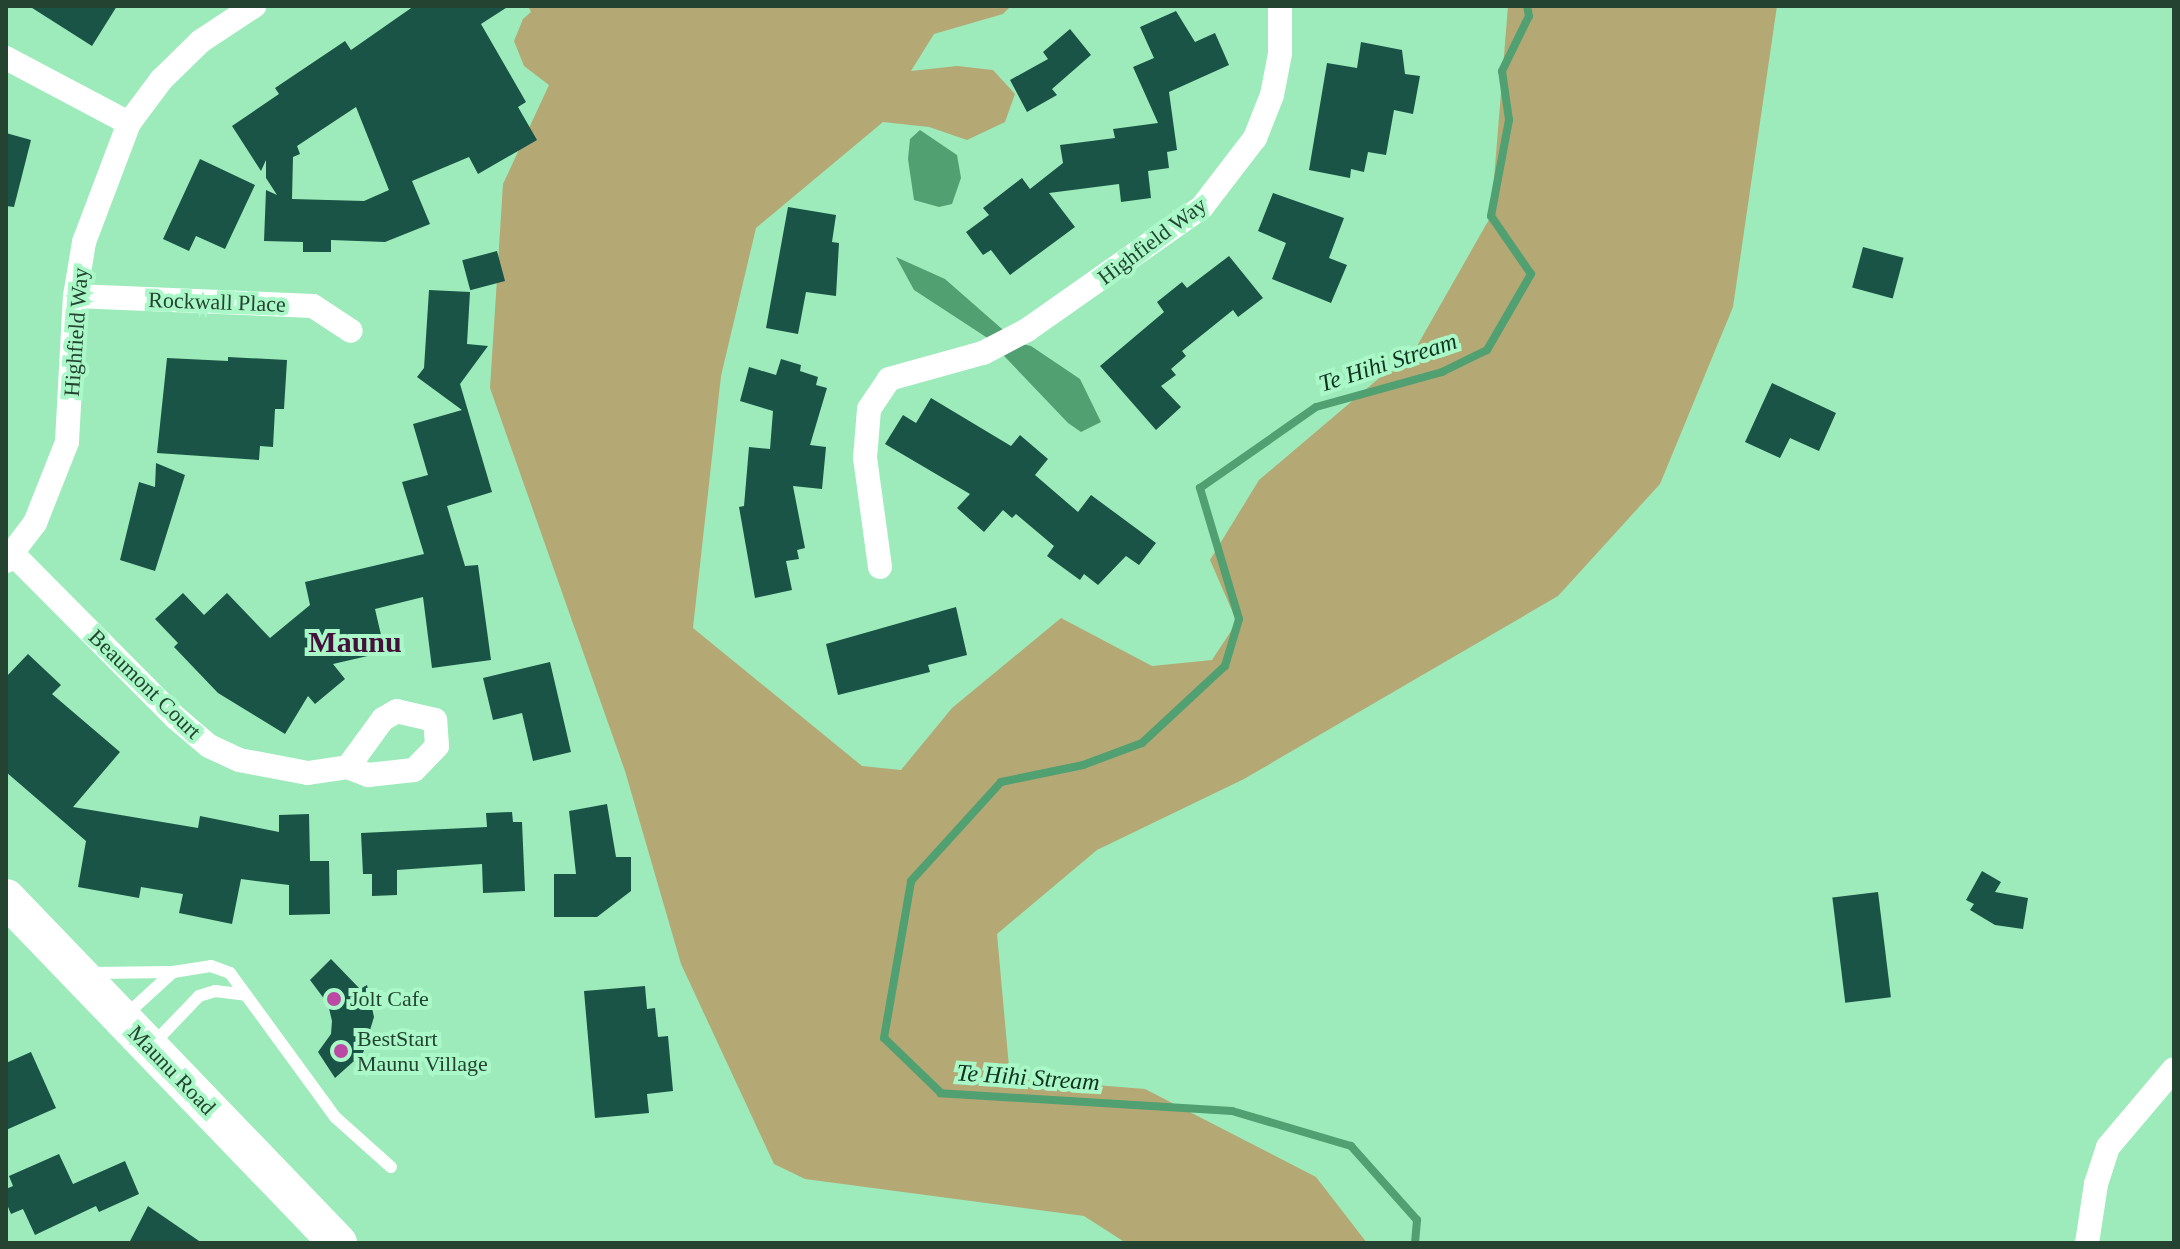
<!DOCTYPE html>
<style>
body{margin:0}
#map{position:relative;width:2180px;height:1249px;overflow:hidden;background:#9debbb;font-family:"Times New Roman",serif}
div>[style]{position:absolute}
[style*='--x']{left:calc(var(--x)*1px);top:calc(var(--y)*1px);width:calc(var(--w)*1px);rotate:calc(var(--a)*1deg)}
.green>*{inset:0;background:#b4a875}
.water>*{inset:0;background:#50a072}
.stream>*{height:8px;margin:-4px;padding:0 4px;transform-origin:4px;border-radius:4px;background:#50a072}
.building>*{inset:0;background:#195447;transform-origin:0 0}
.lane>*{height:12px;margin:-6px;padding:0 6px;transform-origin:6px;border-radius:6px;background:#fff}
.street>*{height:24px;margin:-12px;padding:0 12px;transform-origin:12px;border-radius:12px;background:#fff}
.primary>*{height:38px;margin:-19px;padding:0 19px;transform-origin:19px;border-radius:19px;background:#fff}
.dots>*{width:22px;height:22px;translate:-50% -50%;box-sizing:border-box;border:4px solid #aaf8c8;border-radius:50%}
span{translate:-50% -50%;white-space:nowrap;text-align:center;line-height:1.15;-webkit-text-stroke:8px #aaf8c8;paint-order:stroke}
.street-label{font-size:22px;color:#244431}
.poi-label{font-size:22px;color:#244431}
.left{translate:0 -50%;text-align:left}
.water-label{font-size:24px;color:#0f321f;font-style:italic}
.district-label{font-size:30px;color:#46103c;font-weight:700}
.frame{position:absolute;inset:0;border:8px solid #244431;pointer-events:none}
</style>
<div id="map">
<div class="green">
<div style="clip-path:polygon(528px 6px,1011px 6px,1003px 14px,934px 34px,911px 71px,957px 66px,993px 70px,1015px 94px,1005px 122px,967px 140px,929px 127px,883px 122px,756px 228px,721px 376px,693px 628px,862px 766px,901px 770px,952px 708px,1061px 618px,1152px 666px,1212px 660px,1237px 622px,1210px 560px,1259px 480px,1417px 346px,1491px 216px,1508px 6px,1777px 6px,1733px 307px,1660px 484px,1558px 596px,1244px 779px,1097px 850px,997px 934px,1010px 1078px,1145px 1089px,1316px 1177px,1367px 1243px,1126px 1243px,1084px 1216px,805px 1179px,774px 1164px,681px 964px,625px 771px,490px 388px,503px 184px,549px 85px,524px 66px,514px 41px,523px 19px,531px 12px)"></div>
</div>
<div class="water">
<div style="clip-path:polygon(920px 130px,957px 155px,961px 178px,952px 204px,939px 207px,914px 200px,908px 159px,910px 139px)"></div>
<div style="clip-path:polygon(896px 257px,945px 279px,1018px 343px,1031px 346px,1080px 379px,1101px 422px,1081px 432px,1068px 423px,986px 337px,914px 290px)"></div>
</div>
<div class="stream">
<div style="--x:1415;--y:1243;--w:23;--a:-85"></div>
<div style="--x:1417;--y:1220;--w:99;--a:-131.7"></div>
<div style="--x:1351;--y:1146;--w:124;--a:-163.6"></div>
<div style="--x:1232;--y:1111;--w:292;--a:-176.5"></div>
<div style="--x:941;--y:1093;--w:79;--a:-136"></div>
<div style="--x:884;--y:1038;--w:159;--a:-80.2"></div>
<div style="--x:911;--y:881;--w:134;--a:-47.7"></div>
<div style="--x:1001;--y:782;--w:84;--a:-11.7"></div>
<div style="--x:1083;--y:765;--w:63;--a:-20.4"></div>
<div style="--x:1142;--y:743;--w:113;--a:-42.9"></div>
<div style="--x:1225;--y:666;--w:49;--a:-73.4"></div>
<div style="--x:1239;--y:619;--w:137;--a:-106.6"></div>
<div style="--x:1200;--y:488;--w:141;--a:-34.9"></div>
<div style="--x:1316;--y:407;--w:131;--a:-15.5"></div>
<div style="--x:1442;--y:372;--w:50;--a:-26.1"></div>
<div style="--x:1487;--y:350;--w:88;--a:-59.9"></div>
<div style="--x:1531;--y:274;--w:70;--a:-124.6"></div>
<div style="--x:1491;--y:216;--w:98;--a:-79.4"></div>
<div style="--x:1509;--y:120;--w:49;--a:-98.1"></div>
<div style="--x:1502;--y:71;--w:61;--a:-63.9"></div>
<div style="--x:1529;--y:16;--w:10;--a:-101"></div>
</div>
<div class="building">
<div style="clip-path:polygon(29px 6px,117px 6px,92px 46px)"></div>
<div style="clip-path:polygon(evenodd,414px 6px,509px 6px,481px 24px,526px 102px,518px 107px,537px 140px,478px 174px,469px 157px,412px 181px,430px 224px,385px 242px,331px 240px,331px 252px,303px 252px,303px 242px,264px 241px,266px 190px,277px 195px,266px 178px,266px 160px,261px 171px,232px 126px,279px 94px,275px 88px,345px 41px,351px 50px,414px 6px,356px 107px,389px 190px,364px 201px,292px 199px,293px 157px,300px 154px,297px 146px,356px 107px)"></div>
<div style="clip-path:polygon(1176px 11px,1195px 42px,1215px 33px,1229px 65px,1169px 92px,1177px 150px,1167px 152px,1169px 168px,1148px 171px,1151px 198px,1121px 202px,1119px 184px,1049px 193px,1075px 227px,1010px 275px,991px 250px,983px 255px,966px 232px,989px 215px,983px 208px,1022px 178px,1030px 189px,1063px 163px,1060px 145px,1115px 138px,1113px 129px,1158px 123px,1133px 67px,1154px 58px,1140px 27px)"></div>
<div style="clip-path:polygon(1070px 29px,1091px 55px,1052px 89px,1057px 95px,1027px 112px,1010px 80px,1048px 59px,1043px 52px)"></div>
<div style="clip-path:polygon(1361px 42px,1402px 50px,1405px 74px,1420px 76px,1413px 114px,1394px 110px,1386px 155px,1368px 152px,1364px 172px,1351px 169px,1350px 178px,1309px 170px,1327px 63px,1357px 68px)"></div>
<div style="clip-path:polygon(6px 133px,31px 140px,14px 207px,6px 206px)"></div>
<div style="clip-path:polygon(200px 159px,255px 185px,225px 249px,196px 236px,189px 251px,163px 239px)"></div>
<div style="clip-path:polygon(1273px 193px,1344px 218px,1329px 258px,1347px 265px,1331px 303px,1272px 279px,1286px 243px,1258px 231px)"></div>
<div style="clip-path:polygon(788px 207px,836px 215px,832px 242px,839px 243px,836px 296px,806px 292px,798px 334px,766px 328px)"></div>
<div style="left:1863px;top:247px;width:42px;height:42px;rotate:15deg"></div>
<div style="left:497px;top:251px;width:31px;height:36px;rotate:75deg"></div>
<div style="clip-path:polygon(1229px 256px,1263px 298px,1238px 317px,1233px 310px,1182px 351px,1186px 356px,1171px 369px,1176px 375px,1161px 386px,1181px 407px,1156px 430px,1100px 366px,1164px 312px,1157px 302px,1182px 282px,1187px 288px)"></div>
<div style="clip-path:polygon(429px 290px,470px 292px,467px 344px,488px 346px,460px 384px,492px 492px,447px 506px,465px 566px,478px 565px,491px 660px,432px 668px,423px 597px,375px 609px,385px 652px,333px 664px,345px 679px,315px 704px,308px 696px,285px 734px,218px 693px,174px 647px,178px 643px,155px 619px,183px 593px,204px 615px,227px 593px,270px 638px,310px 605px,305px 582px,424px 554px,402px 482px,428px 475px,413px 424px,462px 410px,417px 377px,424px 368px)"></div>
<div style="clip-path:polygon(228px 357px,287px 360px,284px 409px,275px 409px,273px 447px,260px 446px,259px 460px,157px 453px,167px 358px,228px 361px)"></div>
<div style="clip-path:polygon(781px 359px,801px 365px,800px 371px,818px 377px,816px 385px,827px 388px,810px 445px,826px 447px,822px 489px,793px 486px,805px 548px,797px 550px,799px 559px,786px 561px,792px 590px,755px 598px,739px 507px,744px 506px,749px 447px,770px 449px,773px 411px,740px 401px,749px 367px,776px 375px)"></div>
<div style="clip-path:polygon(1772px 383px,1836px 413px,1819px 451px,1790px 438px,1780px 458px,1745px 442px)"></div>
<div style="clip-path:polygon(931px 398px,1011px 446px,1020px 435px,1048px 459px,1035px 475px,1078px 512px,1091px 495px,1156px 543px,1139px 565px,1126px 556px,1098px 585px,1084px 574px,1080px 580px,1047px 556px,1054px 546px,1016px 514px,1012px 518px,1003px 510px,984px 532px,957px 508px,970px 494px,885px 444px,903px 415px,916px 423px)"></div>
<div style="clip-path:polygon(156px 463px,185px 475px,155px 571px,120px 560px,139px 482px,155px 487px)"></div>
<div style="clip-path:polygon(956px 607px,967px 655px,928px 665px,930px 672px,838px 695px,826px 644px)"></div>
<div style="clip-path:polygon(28px 654px,61px 685px,52px 694px,120px 752px,73px 807px,198px 828px,200px 816px,279px 832px,279px 815px,309px 814px,310px 861px,329px 861px,330px 914px,289px 915px,289px 885px,241px 879px,232px 924px,179px 913px,183px 894px,141px 887px,139px 898px,78px 887px,86px 841px,6px 772px,6px 677px)"></div>
<div style="clip-path:polygon(550px 662px,571px 752px,533px 761px,522px 713px,493px 720px,483px 678px)"></div>
<div style="clip-path:polygon(607px 804px,616px 857px,631px 857px,631px 891px,597px 917px,554px 917px,554px 874px,576px 874px,569px 811px)"></div>
<div style="clip-path:polygon(512px 812px,513px 822px,522px 822px,525px 891px,483px 893px,482px 864px,397px 870px,397px 895px,372px 896px,372px 874px,363px 874px,361px 833px,487px 827px,486px 813px)"></div>
<div style="clip-path:polygon(1982px 871px,2001px 882px,1995px 892px,2028px 898px,2023px 929px,1995px 925px,1970px 910px,1974px 904px,1966px 900px)"></div>
<div style="left:1878px;top:892px;width:106px;height:46px;rotate:83deg"></div>
<div style="clip-path:polygon(331px 959px,360px 989px,367px 985px,374px 1017px,363px 1053px,335px 1078px,318px 1052px,331px 1034px,332px 1021px,328px 1004px,310px 980px)"></div>
<div style="clip-path:polygon(645px 986px,647px 1009px,655px 1008px,658px 1037px,668px 1036px,673px 1091px,647px 1094px,649px 1113px,595px 1118px,584px 991px)"></div>
<div style="clip-path:polygon(31px 1052px,56px 1108px,6px 1130px,6px 1063px)"></div>
<div style="clip-path:polygon(59px 1154px,73px 1184px,125px 1161px,139px 1194px,99px 1212px,96px 1206px,35px 1235px,23px 1209px,11px 1214px,6px 1202px,6px 1189px,13px 1186px,9px 1176px)"></div>
<div style="clip-path:polygon(148px 1206px,202px 1243px,129px 1243px)"></div>
</div>
<div class="lane">
<div style="--x:91;--y:973;--w:82;--a:-0.7"></div>
<div style="--x:126;--y:1015;--w:64;--a:-42.5"></div>
<div style="--x:173;--y:972;--w:38;--a:-9"></div>
<div style="--x:211;--y:966;--w:20;--a:20"></div>
<div style="--x:230;--y:973;--w:178;--a:53.9"></div>
<div style="--x:335;--y:1117;--w:75;--a:41.8"></div>
<div style="--x:154;--y:1043;--w:65;--a:-46.2"></div>
<div style="--x:199;--y:996;--w:17;--a:-17"></div>
<div style="--x:215;--y:991;--w:31;--a:7"></div>
</div>
<div class="street">
<div style="--x:6;--y:58;--w:139;--a:27.9"></div>
<div style="--x:75;--y:296;--w:238;--a:2.4"></div>
<div style="--x:313;--y:306;--w:45;--a:33.3"></div>
<div style="--x:13;--y:554;--w:231;--a:45.2"></div>
<div style="--x:176;--y:718;--w:43;--a:40.3"></div>
<div style="--x:209;--y:746;--w:33;--a:25"></div>
<div style="--x:239;--y:760;--w:70;--a:10.7"></div>
<div style="--x:308;--y:773;--w:40;--a:-8.5"></div>
<div style="--x:348;--y:767;--w:22;--a:22"></div>
<div style="--x:368;--y:775;--w:46;--a:-6.2"></div>
<div style="--x:414;--y:770;--w:33;--a:-46"></div>
<div style="--x:437;--y:746;--w:26;--a:-94"></div>
<div style="--x:435;--y:720;--w:39;--a:-167"></div>
<div style="--x:397;--y:711;--w:16;--a:150"></div>
<div style="--x:383;--y:719;--w:59;--a:126.1"></div>
<div style="--x:6;--y:561;--w:48;--a:-52.7"></div>
<div style="--x:35;--y:523;--w:87;--a:-68.4"></div>
<div style="--x:67;--y:442;--w:146;--a:-86.9"></div>
<div style="--x:75;--y:296;--w:55;--a:-80.5"></div>
<div style="--x:84;--y:242;--w:127;--a:-69.3"></div>
<div style="--x:129;--y:123;--w:54;--a:-53.3"></div>
<div style="--x:161;--y:80;--w:56;--a:-44.3"></div>
<div style="--x:201;--y:41;--w:64;--a:-33.4"></div>
<div style="--x:880;--y:567;--w:110;--a:-97.8"></div>
<div style="--x:865;--y:458;--w:49;--a:-85.3"></div>
<div style="--x:869;--y:409;--w:36;--a:-56"></div>
<div style="--x:889;--y:379;--w:98;--a:-15.5"></div>
<div style="--x:983;--y:353;--w:50;--a:-27.6"></div>
<div style="--x:1027;--y:330;--w:214;--a:-35.1"></div>
<div style="--x:1202;--y:207;--w:87;--a:-52.5"></div>
<div style="--x:1255;--y:138;--w:46;--a:-68.4"></div>
<div style="--x:1272;--y:95;--w:42;--a:-79"></div>
<div style="--x:1280;--y:54;--w:48;--a:-90"></div>
<div style="--x:2087;--y:1243;--w:60;--a:-81.3"></div>
<div style="--x:2096;--y:1184;--w:39;--a:-72"></div>
<div style="--x:2108;--y:1147;--w:102;--a:-49.8"></div>
</div>
<div class="primary">
<div style="--x:6;--y:898;--w:479;--a:46.1"></div>
</div>
<div class="dots">
<div style="left:334px;top:999px;background:#bc4aa4"></div>
<div style="left:341px;top:1051px;background:#bc4aa4"></div>
</div>
<div class="street-label">
<span style="left:1152px;top:241px;rotate:-37deg">Highfield Way</span>
<span style="left:217px;top:302px;rotate:2deg">Rockwall Place</span>
<span style="left:76px;top:332px;rotate:-86deg">Highfield Way</span>
<span style="left:145px;top:684px;rotate:44deg">Beaumont Court</span>
<span style="left:172px;top:1070px;rotate:46deg">Maunu Road</span>
</div>
<div class="poi-label">
<span class="left" style="left:350px;top:999px">Jolt Cafe</span>
<span class="left" style="left:357px;top:1051px">BestStart<br>Maunu Village</span>
</div>
<div class="water-label">
<span style="left:1388px;top:363px;rotate:-18deg">Te Hihi Stream</span>
<span style="left:1028px;top:1078px;rotate:4deg">Te Hihi Stream</span>
</div>
<div class="district-label">
<span style="left:355px;top:642px">Maunu</span>
</div>
<div class="frame"></div>
</div>
